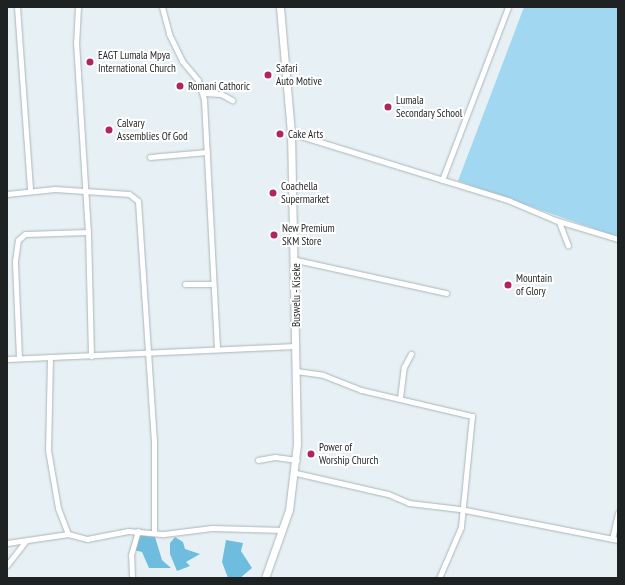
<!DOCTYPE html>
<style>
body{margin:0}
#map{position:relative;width:625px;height:585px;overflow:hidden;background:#e7f1f5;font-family:"PT Sans Narrow",sans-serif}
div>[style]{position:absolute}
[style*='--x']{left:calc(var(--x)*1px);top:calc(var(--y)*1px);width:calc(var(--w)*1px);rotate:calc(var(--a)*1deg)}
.green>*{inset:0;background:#a1d7f0}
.forest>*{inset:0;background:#6ebddf}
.roads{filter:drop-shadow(0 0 1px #abb5b9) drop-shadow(0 0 1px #abb5b9)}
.minor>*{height:5px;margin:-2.5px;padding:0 2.5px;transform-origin:2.5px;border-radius:2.5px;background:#fff}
.secondary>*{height:7px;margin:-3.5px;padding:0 3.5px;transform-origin:3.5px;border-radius:3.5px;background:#fff}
.dots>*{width:11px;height:11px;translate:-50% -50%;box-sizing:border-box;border:2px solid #fff;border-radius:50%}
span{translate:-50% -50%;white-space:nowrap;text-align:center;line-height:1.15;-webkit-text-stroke:4px #fff;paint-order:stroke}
.poi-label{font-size:11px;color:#1e2223}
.left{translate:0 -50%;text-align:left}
.street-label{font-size:11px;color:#1e2223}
.frame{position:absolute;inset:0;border:8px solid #1e2223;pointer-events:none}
</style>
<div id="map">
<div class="green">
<div style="clip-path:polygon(524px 7px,618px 7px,618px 237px,458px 181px)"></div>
</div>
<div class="forest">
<div style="clip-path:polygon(138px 535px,155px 537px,162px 560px,171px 568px,149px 568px,142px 552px,134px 550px)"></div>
<div style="clip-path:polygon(175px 537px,183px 542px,185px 549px,200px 554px,186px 562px,190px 566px,177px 571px,170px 554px,170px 543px)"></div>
<div style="clip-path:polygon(226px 540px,243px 543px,241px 551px,252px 568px,240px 578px,228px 578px,222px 562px)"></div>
</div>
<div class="roads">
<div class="minor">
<div style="--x:17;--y:7;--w:183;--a:85.9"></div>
<div style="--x:78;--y:7;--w:35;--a:93"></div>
<div style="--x:76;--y:42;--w:190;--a:86.4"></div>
<div style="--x:88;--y:232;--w:124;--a:88.6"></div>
<div style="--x:162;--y:7;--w:28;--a:75"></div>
<div style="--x:169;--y:34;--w:30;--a:64"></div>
<div style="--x:182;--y:61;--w:25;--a:50"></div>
<div style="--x:198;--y:80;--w:21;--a:73"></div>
<div style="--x:204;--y:100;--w:248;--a:87"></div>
<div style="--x:203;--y:93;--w:18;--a:3"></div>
<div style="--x:221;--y:94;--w:13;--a:29"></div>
<div style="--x:291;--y:133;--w:229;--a:17.2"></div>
<div style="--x:510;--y:201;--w:49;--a:22.9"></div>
<div style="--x:555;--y:220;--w:66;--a:16.8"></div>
<div style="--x:150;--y:157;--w:57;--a:-5"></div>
<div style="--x:442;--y:180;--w:185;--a:-69.1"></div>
<div style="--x:7;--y:194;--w:48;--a:-5.9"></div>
<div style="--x:55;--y:189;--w:74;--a:3.9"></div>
<div style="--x:129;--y:194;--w:11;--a:38"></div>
<div style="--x:138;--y:201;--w:241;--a:86.2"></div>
<div style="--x:154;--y:441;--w:92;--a:90"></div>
<div style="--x:559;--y:222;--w:25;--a:69"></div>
<div style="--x:296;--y:260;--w:154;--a:12.4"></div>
<div style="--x:185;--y:284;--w:27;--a:0"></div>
<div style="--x:50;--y:357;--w:93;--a:91.2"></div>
<div style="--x:48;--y:450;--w:59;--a:80.2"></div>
<div style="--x:58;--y:508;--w:28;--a:69"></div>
<div style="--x:19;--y:358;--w:97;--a:-92.4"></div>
<div style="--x:15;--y:261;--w:21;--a:-82"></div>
<div style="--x:18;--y:240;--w:9;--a:-41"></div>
<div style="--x:25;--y:234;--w:63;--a:-1.8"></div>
<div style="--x:7;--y:359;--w:289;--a:-2.6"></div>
<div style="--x:296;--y:371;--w:27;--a:8"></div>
<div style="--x:323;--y:375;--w:41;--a:21.5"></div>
<div style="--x:361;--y:390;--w:114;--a:13.2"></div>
<div style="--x:472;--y:416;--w:112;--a:95.7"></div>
<div style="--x:461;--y:527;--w:56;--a:113.3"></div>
<div style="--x:400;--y:398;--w:31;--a:-83"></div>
<div style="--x:404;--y:367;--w:15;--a:-62"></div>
<div style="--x:258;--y:460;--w:17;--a:-10"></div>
<div style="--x:275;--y:457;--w:22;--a:8"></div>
<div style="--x:296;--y:473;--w:94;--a:12.9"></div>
<div style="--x:388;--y:494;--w:23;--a:23"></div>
<div style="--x:409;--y:503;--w:51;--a:6.7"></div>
<div style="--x:460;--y:509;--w:161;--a:11.1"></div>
<div style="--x:612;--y:539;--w:27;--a:-77"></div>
<div style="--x:7;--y:543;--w:62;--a:-8.4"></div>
<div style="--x:68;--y:534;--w:20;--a:15"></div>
<div style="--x:87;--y:539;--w:42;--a:-11"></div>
<div style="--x:128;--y:531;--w:36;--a:5"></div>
<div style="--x:164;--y:534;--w:48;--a:-7.1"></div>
<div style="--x:212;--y:528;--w:71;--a:1.6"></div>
<div style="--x:7;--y:565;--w:31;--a:-52"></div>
<div style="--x:132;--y:578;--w:23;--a:-92"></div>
<div style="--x:131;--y:555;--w:25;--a:-74"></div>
</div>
<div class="secondary">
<div style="--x:265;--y:578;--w:72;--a:-70.6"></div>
<div style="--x:289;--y:510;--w:66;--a:-83.1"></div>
<div style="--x:297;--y:444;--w:311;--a:-91.1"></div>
<div style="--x:291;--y:133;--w:126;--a:-95"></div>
</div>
</div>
<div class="dots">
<div style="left:90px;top:62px;background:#b02561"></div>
<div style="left:268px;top:75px;background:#b02561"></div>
<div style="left:180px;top:86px;background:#b02561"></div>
<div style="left:388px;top:107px;background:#b02561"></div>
<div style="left:109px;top:130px;background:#b02561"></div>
<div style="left:280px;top:134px;background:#b02561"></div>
<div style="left:273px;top:193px;background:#b02561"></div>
<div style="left:274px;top:235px;background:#b02561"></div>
<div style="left:508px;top:285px;background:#b02561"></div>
<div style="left:311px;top:454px;background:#b02561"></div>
</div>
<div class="poi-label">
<span class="left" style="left:98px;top:62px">EAGT Lumala Mpya<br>International Church</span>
<span class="left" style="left:276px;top:75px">Safari<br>Auto Motive</span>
<span class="left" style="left:188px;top:86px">Romani Cathoric</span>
<span class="left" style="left:396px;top:107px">Lumala<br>Secondary School</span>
<span class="left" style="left:117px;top:130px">Calvary<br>Assemblies Of God</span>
<span class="left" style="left:288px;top:134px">Cake Arts</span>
<span class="left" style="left:281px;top:193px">Coachella<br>Supermarket</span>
<span class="left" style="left:282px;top:235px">New Premium<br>SKM Store</span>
<span class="left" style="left:516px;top:285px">Mountain<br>of Glory</span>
<span class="left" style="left:319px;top:454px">Power of<br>Worship Church</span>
</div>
<div class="street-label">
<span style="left:296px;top:295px;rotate:-90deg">Buswelu - Kiseke</span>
</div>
<div class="frame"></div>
</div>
